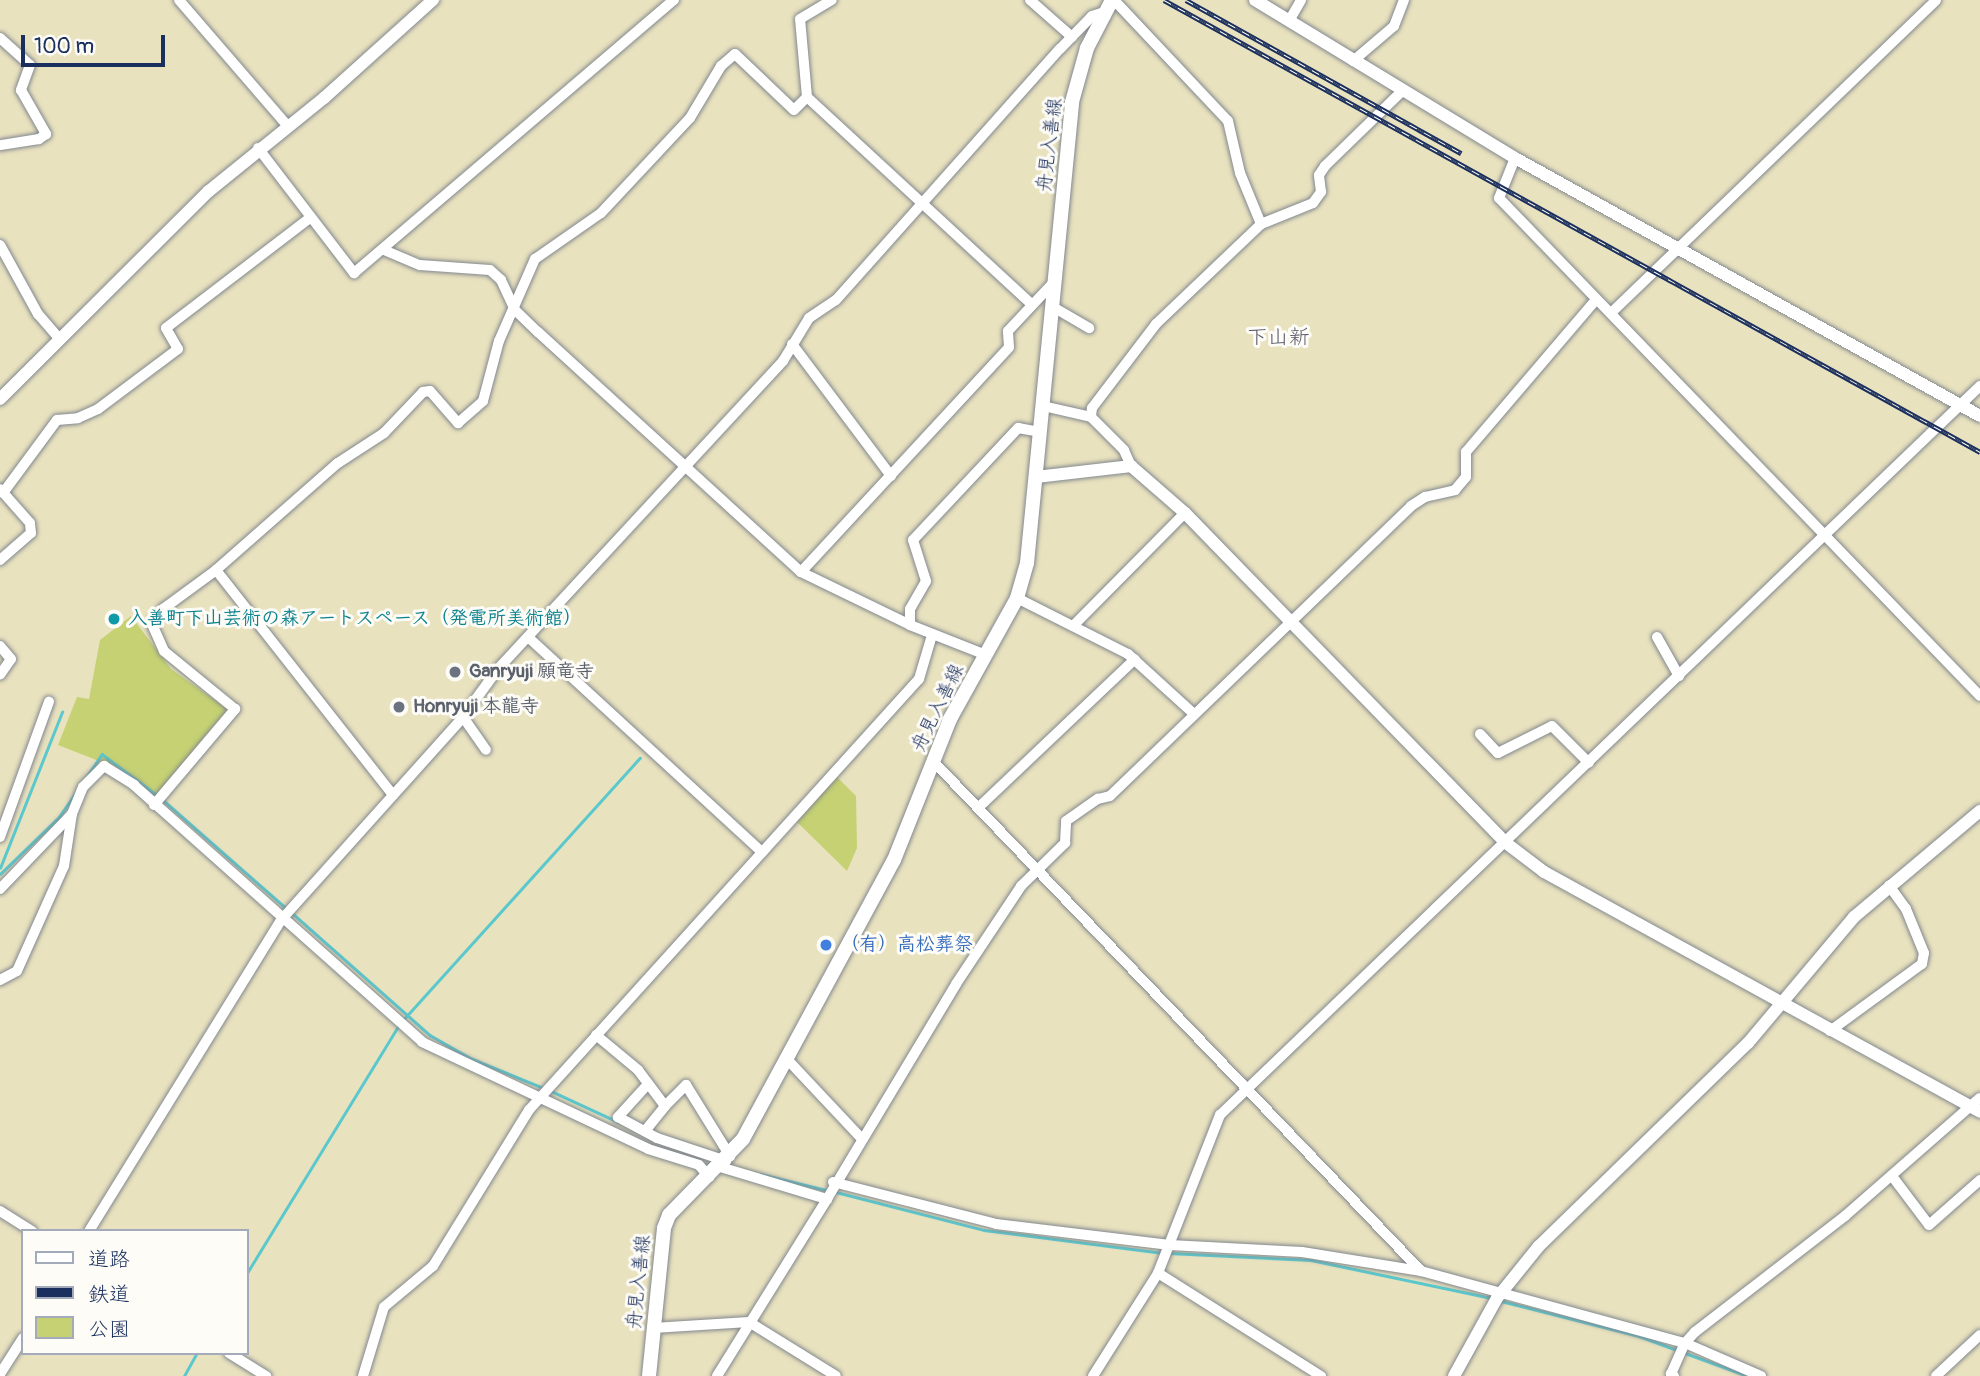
<!DOCTYPE html>
<meta charset="utf-8">
<style>
body{margin:0}
#map{position:relative;width:1980px;height:1376px;overflow:hidden;background:#e9e2bf;font-family:Pangolin,"Klee One",sans-serif}
div>[style]{position:absolute}
[style*='--x']{left:calc(var(--x)*1px);top:calc(var(--y)*1px);width:calc(var(--w)*1px);rotate:calc(var(--a)*1deg)}
.green>*{inset:0;background:#c5d173}
.stream>*{height:2.5px;margin:-1.25px;padding:0 1.25px;transform-origin:1.25px;border-radius:1.25px;background:#5ac8cd}
.roads{filter:drop-shadow(0 0 2px #82888e) drop-shadow(0 0 2px #82888e)}
.minor>*{height:10px;margin:-5px;padding:0 5px;transform-origin:5px;border-radius:5px;background:#fff}
.tertiary>*{height:12px;margin:-6px;padding:0 6px;transform-origin:6px;border-radius:6px;background:#fff}
.secondary>*{height:14px;margin:-7px;padding:0 7px;transform-origin:7px;border-radius:7px;background:#fff}
.rail>*{height:5px;margin-top:-2.5px;transform-origin:0;background:repeating-linear-gradient(90deg,#fdfcf7 0 8px,#1b2f5e 0 16px);box-sizing:border-box;border-block:2px solid #1b2f5e}
.dots>*{width:19px;height:19px;translate:-50% -50%;box-sizing:border-box;border:4px solid #fdfcf7;border-radius:50%}
span{translate:-50% -50%;white-space:nowrap;text-align:center;line-height:1.15;-webkit-text-stroke:6px #fdfcf7;paint-order:stroke}
.street-label{font-size:19px;color:#1b2f5e}
.culture-label{font-size:19px;color:#0d838f;font-weight:700}
.left{translate:0 -50%;text-align:left}
.worship-label{font-size:19px;color:#5b616d;font-weight:700}
.shop-label{font-size:19px;color:#366cbe;font-weight:700}
.neighbourhood-label{font-size:21px;color:#5c5a6c}
.legend{position:absolute;left:21px;top:1229px;width:228px;height:126px;box-sizing:border-box;background:#fdfcf7;border:2px solid #a3aaba;margin:0;padding:9px 12px;list-style:none;font-size:21px;color:#1b2f5e}
.legend li{display:flex;align-items:center;gap:14px;height:35px}
.legend b{width:35px;border:2px solid #a3aaba}
.scale{position:absolute;left:21px;top:35px;width:144px;height:32px;box-sizing:border-box;border:4px solid #1b2f5e;border-top:0;padding-left:9px;font-size:21px;line-height:24px;white-space:nowrap;color:#1b2f5e;-webkit-text-stroke:5px #fdfcf7;paint-order:stroke}
</style>
<div id="map">
<div class="green">
<div style="clip-path:polygon(131px 616px,171px 669px,230px 711px,154px 798px,104px 763px,58px 745px,77px 697px,89px 699px,100px 640px)"></div>
<div style="clip-path:polygon(837px 777px,856px 796px,857px 848px,847px 871px,797px 822px)"></div>
</div>
<div class="stream">
<div style="--x:162;--y:799;--w:165;--a:41.3"></div>
<div style="--x:0;--y:868;--w:168;--a:-68.3"></div>
<div style="--x:0;--y:874;--w:82;--a:-44"></div>
<div style="--x:59;--y:817;--w:76;--a:-55.7"></div>
<div style="--x:102;--y:754;--w:69;--a:36.7"></div>
<div style="--x:291;--y:912;--w:186;--a:41.5"></div>
<div style="--x:430;--y:1035;--w:46;--a:29.9"></div>
<div style="--x:470;--y:1058;--w:80;--a:22.1"></div>
<div style="--x:403;--y:1020;--w:353;--a:-47.9"></div>
<div style="--x:551;--y:1091;--w:74;--a:24.8"></div>
<div style="--x:761;--y:1174;--w:71;--a:13.8"></div>
<div style="--x:836;--y:1192;--w:153;--a:14.4"></div>
<div style="--x:984;--y:1230;--w:180;--a:7.3"></div>
<div style="--x:1169;--y:1253;--w:142;--a:2.8"></div>
<div style="--x:1311;--y:1260;--w:184;--a:11.9"></div>
<div style="--x:247;--y:1273;--w:291;--a:-58.5"></div>
<div style="--x:1501;--y:1301;--w:142;--a:14.2"></div>
<div style="--x:1639;--y:1336;--w:116;--a:20.2"></div>
<div style="--x:184;--y:1376;--w:26;--a:-61"></div>
</div>
<div class="roads">
<div class="minor">
<div style="--x:179;--y:0;--w:164;--a:49.2"></div>
<div style="--x:1030;--y:0;--w:56;--a:41.4"></div>
<div style="--x:1114;--y:0;--w:166;--a:46.7"></div>
<div style="--x:1228;--y:121;--w:53;--a:77"></div>
<div style="--x:1240;--y:173;--w:55;--a:67.6"></div>
<div style="--x:1289;--y:21;--w:24;--a:-60"></div>
<div style="--x:0;--y:38;--w:40;--a:42"></div>
<div style="--x:30;--y:65;--w:27;--a:110"></div>
<div style="--x:21;--y:90;--w:51;--a:60.4"></div>
<div style="--x:46;--y:134;--w:9;--a:144"></div>
<div style="--x:39;--y:139;--w:39;--a:171"></div>
<div style="--x:1353;--y:61;--w:54;--a:-40.5"></div>
<div style="--x:1394;--y:26;--w:28;--a:-69"></div>
<div style="--x:807;--y:97;--w:305;--a:42.7"></div>
<div style="--x:258;--y:148;--w:158;--a:52.5"></div>
<div style="--x:354;--y:273;--w:421;--a:-40.5"></div>
<div style="--x:1515;--y:158;--w:43;--a:111.8"></div>
<div style="--x:1499;--y:198;--w:692;--a:45.99"></div>
<div style="--x:0;--y:245;--w:79;--a:61.2"></div>
<div style="--x:38;--y:314;--w:33;--a:49"></div>
<div style="--x:384;--y:250;--w:39;--a:23"></div>
<div style="--x:420;--y:265;--w:70;--a:4.1"></div>
<div style="--x:490;--y:270;--w:15;--a:42"></div>
<div style="--x:501;--y:280;--w:33;--a:65"></div>
<div style="--x:515;--y:310;--w:32;--a:44"></div>
<div style="--x:538;--y:332;--w:356;--a:42.4"></div>
<div style="--x:801;--y:572;--w:121;--a:25.9"></div>
<div style="--x:910;--y:625;--w:82;--a:21.5"></div>
<div style="--x:1053;--y:307;--w:42;--a:30.3"></div>
<div style="--x:1611;--y:313;--w:451;--a:-43.9"></div>
<div style="--x:792;--y:344;--w:165;--a:53.1"></div>
<div style="--x:1043;--y:406;--w:49;--a:12.9"></div>
<div style="--x:1131;--y:466;--w:17;--a:-114"></div>
<div style="--x:1124;--y:450;--w:47;--a:-135"></div>
<div style="--x:1091;--y:417;--w:9;--a:-84"></div>
<div style="--x:1092;--y:408;--w:106;--a:-52.7"></div>
<div style="--x:1156;--y:324;--w:145;--a:-43.6"></div>
<div style="--x:1261;--y:224;--w:56;--a:-22"></div>
<div style="--x:1313;--y:203;--w:14;--a:-54"></div>
<div style="--x:1321;--y:192;--w:17;--a:-97"></div>
<div style="--x:1319;--y:175;--w:11;--a:-56"></div>
<div style="--x:1325;--y:166;--w:107;--a:-44.2"></div>
<div style="--x:3;--y:493;--w:91;--a:-53.5"></div>
<div style="--x:57;--y:420;--w:21;--a:-5"></div>
<div style="--x:78;--y:418;--w:22;--a:-24"></div>
<div style="--x:98;--y:409;--w:100;--a:-36.9"></div>
<div style="--x:178;--y:349;--w:24;--a:-120"></div>
<div style="--x:166;--y:328;--w:181;--a:-37.4"></div>
<div style="--x:0;--y:560;--w:41;--a:-41.1"></div>
<div style="--x:31;--y:533;--w:10;--a:-96"></div>
<div style="--x:30;--y:523;--w:45;--a:-131.4"></div>
<div style="--x:216;--y:570;--w:285;--a:51.8"></div>
<div style="--x:801;--y:572;--w:306;--a:-47.2"></div>
<div style="--x:1009;--y:347;--w:16;--a:-94"></div>
<div style="--x:1008;--y:331;--w:69;--a:-46.8"></div>
<div style="--x:1017;--y:598;--w:124;--a:26.8"></div>
<div style="--x:1128;--y:654;--w:89;--a:42.3"></div>
<div style="--x:910;--y:625;--w:16;--a:-90"></div>
<div style="--x:910;--y:609;--w:32;--a:-60"></div>
<div style="--x:926;--y:581;--w:43;--a:-107.6"></div>
<div style="--x:913;--y:540;--w:154;--a:-46.8"></div>
<div style="--x:1018;--y:428;--w:22;--a:10"></div>
<div style="--x:1073;--y:626;--w:159;--a:-45.3"></div>
<div style="--x:528;--y:637;--w:318;--a:42.6"></div>
<div style="--x:1657;--y:637;--w:45;--a:60.6"></div>
<div style="--x:0;--y:646;--w:17;--a:50"></div>
<div style="--x:11;--y:659;--w:19;--a:125"></div>
<div style="--x:463;--y:717;--w:40;--a:55.1"></div>
<div style="--x:1480;--y:734;--w:26;--a:47"></div>
<div style="--x:1498;--y:753;--w:60;--a:-26.6"></div>
<div style="--x:1552;--y:726;--w:52;--a:45"></div>
<div style="--x:933;--y:761;--w:706;--a:46.26"></div>
<div style="--x:154;--y:805;--w:126;--a:-49.8"></div>
<div style="--x:235;--y:709;--w:92;--a:-140.8"></div>
<div style="--x:164;--y:651;--w:30;--a:-114"></div>
<div style="--x:152;--y:624;--w:19;--a:-54"></div>
<div style="--x:163;--y:609;--w:66;--a:-36.3"></div>
<div style="--x:216;--y:570;--w:162;--a:-41.3"></div>
<div style="--x:338;--y:463;--w:55;--a:-33.1"></div>
<div style="--x:384;--y:433;--w:57;--a:-46.4"></div>
<div style="--x:423;--y:392;--w:7;--a:-8"></div>
<div style="--x:430;--y:391;--w:43;--a:48.8"></div>
<div style="--x:458;--y:423;--w:33;--a:-41"></div>
<div style="--x:483;--y:401;--w:62;--a:-75.1"></div>
<div style="--x:499;--y:341;--w:90;--a:-66.3"></div>
<div style="--x:535;--y:259;--w:80;--a:-34.9"></div>
<div style="--x:601;--y:213;--w:130;--a:-46.9"></div>
<div style="--x:690;--y:118;--w:61;--a:-59.2"></div>
<div style="--x:721;--y:66;--w:18;--a:-41"></div>
<div style="--x:735;--y:54;--w:81;--a:43.5"></div>
<div style="--x:794;--y:110;--w:18;--a:-45"></div>
<div style="--x:807;--y:97;--w:78;--a:-95.1"></div>
<div style="--x:800;--y:19;--w:37;--a:-31"></div>
<div style="--x:978;--y:808;--w:216;--a:-43.5"></div>
<div style="--x:0;--y:837;--w:144;--a:-70.1"></div>
<div style="--x:0;--y:889;--w:104;--a:-46.2"></div>
<div style="--x:0;--y:980;--w:19;--a:-28"></div>
<div style="--x:17;--y:971;--w:115;--a:-65.9"></div>
<div style="--x:64;--y:866;--w:53;--a:-81.3"></div>
<div style="--x:72;--y:814;--w:29;--a:-68"></div>
<div style="--x:83;--y:787;--w:30;--a:-45"></div>
<div style="--x:104;--y:766;--w:36;--a:32"></div>
<div style="--x:134;--y:785;--w:386;--a:41.7"></div>
<div style="--x:422;--y:1042;--w:250;--a:25.3"></div>
<div style="--x:648;--y:1149;--w:53;--a:17.4"></div>
<div style="--x:699;--y:1165;--w:16;--a:50"></div>
<div style="--x:1830;--y:1031;--w:114;--a:-36.1"></div>
<div style="--x:1922;--y:964;--w:11;--a:-80"></div>
<div style="--x:1924;--y:953;--w:48;--a:-112.2"></div>
<div style="--x:1906;--y:909;--w:29;--a:-126"></div>
<div style="--x:596;--y:1035;--w:55;--a:39.8"></div>
<div style="--x:638;--y:1070;--w:45;--a:53.1"></div>
<div style="--x:665;--y:1106;--w:30;--a:-45"></div>
<div style="--x:686;--y:1085;--w:84;--a:58.2"></div>
<div style="--x:786;--y:1058;--w:110;--a:46.8"></div>
<div style="--x:648;--y:1084;--w:45;--a:132.3"></div>
<div style="--x:618;--y:1117;--w:44;--a:28.3"></div>
<div style="--x:657;--y:1138;--w:73;--a:18.4"></div>
<div style="--x:645;--y:1131;--w:32;--a:-51"></div>
<div style="--x:720;--y:1167;--w:112;--a:16.7"></div>
<div style="--x:827;--y:1199;--w:251;--a:-59"></div>
<div style="--x:956;--y:984;--w:118;--a:-56.4"></div>
<div style="--x:1021;--y:886;--w:62;--a:-44.3"></div>
<div style="--x:1065;--y:843;--w:22;--a:-87"></div>
<div style="--x:1066;--y:821;--w:39;--a:-35"></div>
<div style="--x:1098;--y:799;--w:12;--a:-14"></div>
<div style="--x:1110;--y:796;--w:418;--a:-43.9"></div>
<div style="--x:1411;--y:506;--w:17;--a:-33"></div>
<div style="--x:1425;--y:497;--w:31;--a:-13"></div>
<div style="--x:1455;--y:490;--w:17;--a:-50"></div>
<div style="--x:1466;--y:477;--w:25;--a:-90"></div>
<div style="--x:1466;--y:452;--w:200;--a:-49.5"></div>
<div style="--x:1892;--y:1176;--w:61;--a:52.9"></div>
<div style="--x:1929;--y:1225;--w:68;--a:-41.4"></div>
<div style="--x:833;--y:1182;--w:168;--a:14.4"></div>
<div style="--x:996;--y:1224;--w:175;--a:6.9"></div>
<div style="--x:1170;--y:1245;--w:132;--a:3"></div>
<div style="--x:1302;--y:1252;--w:121;--a:9.1"></div>
<div style="--x:1421;--y:1271;--w:274;--a:15.3"></div>
<div style="--x:1685;--y:1343;--w:83;--a:23.5"></div>
<div style="--x:0;--y:1211;--w:38;--a:32"></div>
<div style="--x:89;--y:1231;--w:367;--a:-58.3"></div>
<div style="--x:282;--y:919;--w:271;--a:-48.1"></div>
<div style="--x:463;--y:717;--w:58;--a:-54.1"></div>
<div style="--x:497;--y:670;--w:421;--a:-47.2"></div>
<div style="--x:783;--y:361;--w:50;--a:-58.8"></div>
<div style="--x:809;--y:318;--w:32;--a:-34"></div>
<div style="--x:836;--y:300;--w:336;--a:-48.3"></div>
<div style="--x:1060;--y:49;--w:46;--a:-45.9"></div>
<div style="--x:1092;--y:16;--w:13;--a:-18"></div>
<div style="--x:1158;--y:1273;--w:193;--a:32.3"></div>
<div style="--x:653;--y:1328;--w:96;--a:-3.6"></div>
<div style="--x:749;--y:1322;--w:102;--a:31.8"></div>
<div style="--x:229;--y:1353;--w:44;--a:31.9"></div>
<div style="--x:0;--y:1374;--w:43;--a:-57.4"></div>
<div style="--x:363;--y:1376;--w:72;--a:-73.1"></div>
<div style="--x:384;--y:1307;--w:64;--a:-39.9"></div>
<div style="--x:433;--y:1266;--w:183;--a:-58.4"></div>
<div style="--x:529;--y:1110;--w:581;--a:-47.86"></div>
<div style="--x:919;--y:679;--w:46;--a:-73.5"></div>
<div style="--x:717;--y:1376;--w:208;--a:-58.1"></div>
<div style="--x:1093;--y:1376;--w:122;--a:-57.7"></div>
<div style="--x:1158;--y:1273;--w:170;--a:-68.6"></div>
<div style="--x:1220;--y:1115;--w:1053;--a:-43.81"></div>
<div style="--x:1674;--y:1376;--w:4;--a:-146"></div>
<div style="--x:1671;--y:1374;--w:34;--a:-66"></div>
<div style="--x:1685;--y:1343;--w:15;--a:-48"></div>
<div style="--x:1695;--y:1332;--w:190;--a:-37.7"></div>
<div style="--x:1845;--y:1216;--w:179;--a:-41.2"></div>
<div style="--x:1936;--y:1376;--w:60;--a:-43"></div>
</div>
<div class="tertiary">
<div style="--x:1255;--y:0;--w:304;--a:31.3"></div>
<div style="--x:1515;--y:158;--w:532;--a:29.02"></div>
<div style="--x:0;--y:399;--w:295;--a:-44.9"></div>
<div style="--x:209;--y:191;--w:148;--a:-39"></div>
<div style="--x:324;--y:98;--w:147;--a:-42"></div>
<div style="--x:1036;--y:477;--w:96;--a:-6.6"></div>
<div style="--x:1131;--y:466;--w:72;--a:41"></div>
<div style="--x:1185;--y:513;--w:460;--a:45.8"></div>
<div style="--x:1506;--y:843;--w:48;--a:37.3"></div>
<div style="--x:1544;--y:872;--w:498;--a:28.8"></div>
<div style="--x:1454;--y:1376;--w:89;--a:-61.1"></div>
<div style="--x:1497;--y:1298;--w:67;--a:-51.1"></div>
<div style="--x:1539;--y:1246;--w:291;--a:-44.2"></div>
<div style="--x:1748;--y:1043;--w:165;--a:-49.9"></div>
<div style="--x:1854;--y:917;--w:165;--a:-40.1"></div>
</div>
<div class="secondary">
<div style="--x:649;--y:1376;--w:149;--a:-84.2"></div>
<div style="--x:664;--y:1228;--w:14;--a:-69"></div>
<div style="--x:669;--y:1215;--w:106;--a:-45.8"></div>
<div style="--x:743;--y:1139;--w:317;--a:-61.6"></div>
<div style="--x:894;--y:860;--w:152;--a:-68.3"></div>
<div style="--x:950;--y:719;--w:138;--a:-61"></div>
<div style="--x:1017;--y:598;--w:36;--a:-74"></div>
<div style="--x:1027;--y:563;--w:463;--a:-84.4"></div>
<div style="--x:1072;--y:102;--w:56;--a:-74.5"></div>
<div style="--x:1087;--y:48;--w:54;--a:-62.5"></div>
</div>
</div>
<div class="rail">
<div style="--x:1164;--y:0;--w:933;--a:28.98"></div>
<div style="--x:1186;--y:0;--w:315;--a:29.1"></div>
</div>
<div class="dots">
<div style="left:114px;top:619px;background:#0f9aa8"></div>
<div style="left:455px;top:672px;background:#6b7280"></div>
<div style="left:399px;top:707px;background:#6b7280"></div>
<div style="left:826px;top:945px;background:#3f7fe0"></div>
</div>
<div class="street-label">
<span style="left:1050px;top:145px;rotate:-83deg">舟見入善線</span>
<span style="left:938px;top:708px;rotate:-64deg">舟見入善線</span>
<span style="left:639px;top:1282px;rotate:-84deg">舟見入善線</span>
</div>
<div class="culture-label">
<span class="left" style="left:128px;top:619px">入善町下山芸術の森アートスペース（発電所美術館）</span>
</div>
<div class="worship-label">
<span class="left" style="left:469px;top:672px">Ganryuji 願竜寺</span>
<span class="left" style="left:413px;top:707px">Honryuji 本龍寺</span>
</div>
<div class="shop-label">
<span class="left" style="left:840px;top:945px">（有）高松葬祭</span>
</div>
<div class="neighbourhood-label">
<span style="left:1278px;top:338px">下山新</span>
</div>
<ul class="legend">
<li><b style="height:9px;background:#fff"></b>道路</li>
<li><b style="height:9px;background:#1b2f5e"></b>鉄道</li>
<li><b style="height:19px;background:#c5d173"></b>公園</li>
</ul>
<div class="scale">100 m</div>
</div>
